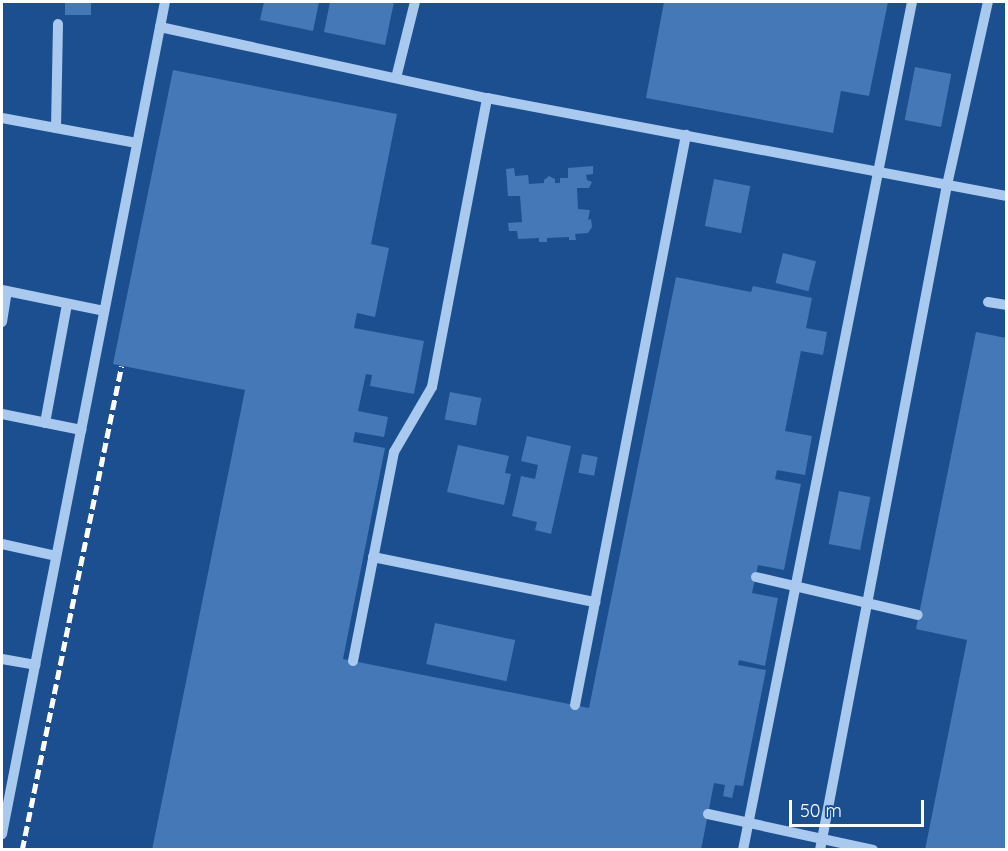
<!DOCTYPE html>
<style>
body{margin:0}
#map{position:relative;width:1008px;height:851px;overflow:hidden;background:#1b4f8f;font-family:Quicksand,sans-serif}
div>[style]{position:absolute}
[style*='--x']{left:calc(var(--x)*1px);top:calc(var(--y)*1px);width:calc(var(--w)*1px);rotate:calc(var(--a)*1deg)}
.building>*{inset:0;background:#4478b7;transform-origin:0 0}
.minor>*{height:10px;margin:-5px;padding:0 5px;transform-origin:5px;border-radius:5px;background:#a9c9ee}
.rail>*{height:4.5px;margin-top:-2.25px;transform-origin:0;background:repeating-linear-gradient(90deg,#fff 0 10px,transparent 0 14.5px)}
span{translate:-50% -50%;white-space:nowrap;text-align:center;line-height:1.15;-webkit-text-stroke:4.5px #1b4f8f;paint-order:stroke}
.frame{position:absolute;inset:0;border:3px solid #fff;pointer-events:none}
.scale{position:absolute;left:789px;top:800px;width:135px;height:27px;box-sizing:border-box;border:3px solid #fff;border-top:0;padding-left:8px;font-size:18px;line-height:21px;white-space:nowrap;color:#fff;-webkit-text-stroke:4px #1b4f8f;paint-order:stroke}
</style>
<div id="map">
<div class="building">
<div style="left:65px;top:2px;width:26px;height:13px"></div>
<div style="clip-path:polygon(264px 2px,319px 2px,313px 31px,260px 20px)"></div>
<div style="clip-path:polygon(330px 2px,394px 2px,385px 45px,324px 32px)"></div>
<div style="clip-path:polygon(664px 2px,888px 2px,869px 96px,841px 91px,833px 133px,646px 98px)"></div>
<div style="left:915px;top:67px;width:37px;height:54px;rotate:11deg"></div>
<div style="clip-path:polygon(173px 70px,397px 114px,371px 244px,389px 248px,375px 317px,357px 313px,354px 328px,424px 341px,414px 394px,370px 386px,372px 375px,366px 374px,358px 411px,388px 417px,384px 437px,355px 432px,353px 442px,385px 448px,343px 659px,589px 708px,676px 277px,751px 292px,753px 286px,812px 298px,806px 328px,827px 332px,823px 355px,801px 351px,785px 431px,812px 436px,805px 475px,777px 470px,775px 479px,801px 484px,784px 570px,758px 565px,752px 593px,778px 598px,765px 666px,739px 660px,738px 665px,766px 670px,743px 786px,735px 785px,732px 798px,723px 796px,725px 785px,714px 783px,701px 850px,152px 850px,245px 390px,113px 364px)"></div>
<div style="clip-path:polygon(593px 166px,593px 174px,586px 175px,587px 180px,592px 182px,589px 188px,577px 188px,578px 209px,590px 210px,588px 220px,591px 219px,592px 227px,588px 233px,575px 234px,576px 240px,569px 240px,569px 237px,547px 238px,547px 242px,539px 242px,539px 238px,518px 239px,517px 231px,509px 231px,508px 223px,522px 222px,520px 196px,508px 196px,506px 169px,514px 168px,515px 176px,528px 175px,529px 184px,544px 183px,544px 180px,549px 176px,555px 179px,555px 183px,560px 183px,560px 178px,568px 178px,568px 168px)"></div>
<div style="left:714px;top:179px;width:37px;height:48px;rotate:11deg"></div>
<div style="left:783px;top:253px;width:34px;height:31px;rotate:14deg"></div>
<div style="clip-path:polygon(976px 332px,1006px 338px,1006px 850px,925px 850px,967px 640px,916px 629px)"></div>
<div style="left:450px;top:392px;width:32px;height:28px;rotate:11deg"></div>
<div style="clip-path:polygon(527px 436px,571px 446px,551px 534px,535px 530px,537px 522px,512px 516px,521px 476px,535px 479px,538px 465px,521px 461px)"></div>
<div style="clip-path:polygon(458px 445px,509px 456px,505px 473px,511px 474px,504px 505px,447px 492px)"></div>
<div style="left:582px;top:454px;width:16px;height:19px;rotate:11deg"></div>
<div style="left:839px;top:491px;width:32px;height:54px;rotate:11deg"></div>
<div style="left:435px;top:623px;width:82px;height:42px;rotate:12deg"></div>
</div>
<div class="minor">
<div style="--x:160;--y:27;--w:335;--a:12.3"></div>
<div style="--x:487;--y:98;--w:528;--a:10.69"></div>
<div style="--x:396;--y:78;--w:78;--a:-76"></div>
<div style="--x:2;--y:118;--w:137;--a:10.5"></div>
<div style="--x:56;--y:128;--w:104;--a:-88.9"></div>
<div style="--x:2;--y:290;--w:104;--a:11.6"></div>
<div style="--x:988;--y:302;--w:18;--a:9"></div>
<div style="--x:2;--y:322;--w:30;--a:-81"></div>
<div style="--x:2;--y:414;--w:81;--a:11.4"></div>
<div style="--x:45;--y:423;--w:121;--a:-79.5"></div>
<div style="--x:2;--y:544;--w:55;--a:12.5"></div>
<div style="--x:373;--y:557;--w:227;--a:11.5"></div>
<div style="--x:756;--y:577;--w:166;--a:13.2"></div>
<div style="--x:2;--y:659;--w:34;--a:10"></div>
<div style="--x:353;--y:661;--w:213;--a:-78.9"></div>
<div style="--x:394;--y:452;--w:75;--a:-59.7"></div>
<div style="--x:432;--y:387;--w:294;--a:-79.2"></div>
<div style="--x:575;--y:705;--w:581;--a:-78.98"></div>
<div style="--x:708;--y:814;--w:169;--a:12.3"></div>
<div style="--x:2;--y:834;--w:848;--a:-78.92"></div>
<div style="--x:743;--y:850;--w:865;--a:-78.73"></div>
<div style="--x:820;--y:850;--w:677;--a:-79.19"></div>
<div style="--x:947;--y:185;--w:188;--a:-77.4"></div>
</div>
<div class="rail">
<div style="--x:22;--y:850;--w:494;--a:-78.4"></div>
</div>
<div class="frame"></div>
<div class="scale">50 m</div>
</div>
